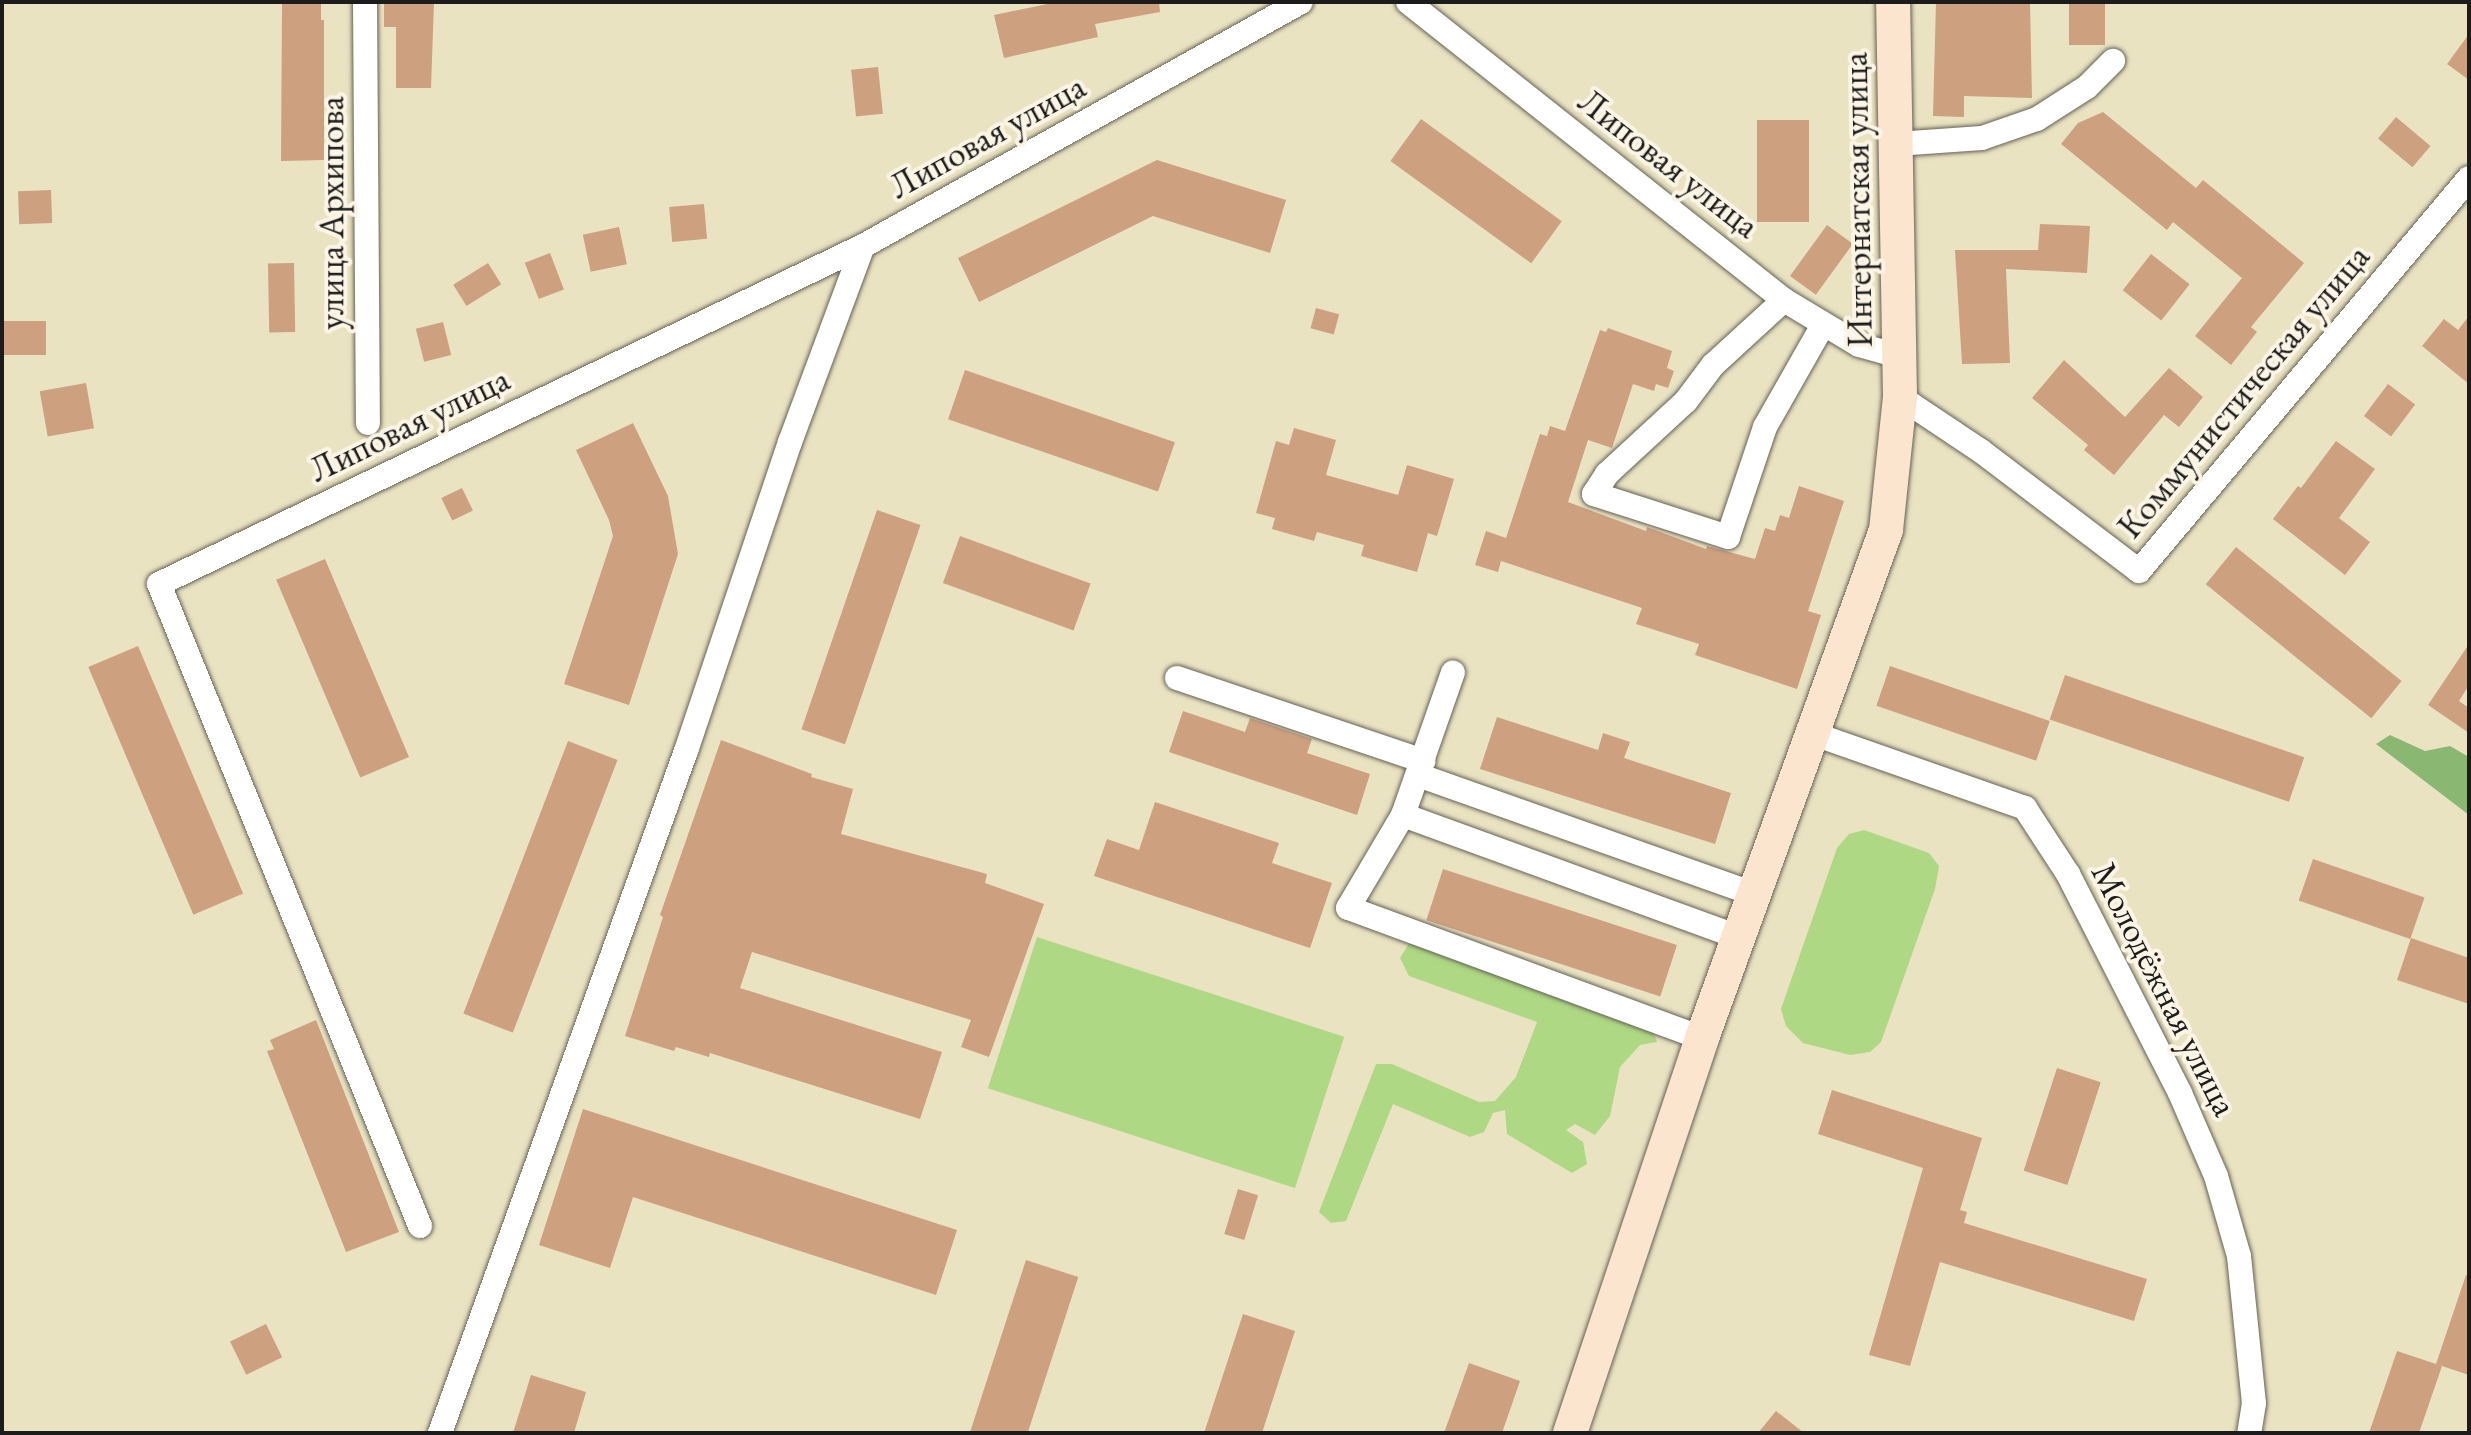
<!DOCTYPE html>
<meta charset="utf-8">
<style>
body{margin:0}
#map{position:relative;width:2471px;height:1435px;overflow:hidden;background:#eae3c2;font-family:"EB Garamond",serif}
div>[style]{position:absolute}
[style*='--x']{left:calc(var(--x)*1px);top:calc(var(--y)*1px);width:calc(var(--w)*1px);rotate:calc(var(--a)*1deg)}
.green>*{inset:0;background:#aed884;transform-origin:0 0}
.forest>*{inset:0;background:#8ab872}
.building>*{inset:0;background:#cda080;transform-origin:0 0}
.roads{filter:drop-shadow(0 0 2px #646256) drop-shadow(0 0 2px #646256)}
.street>*{height:24px;margin:-12px;padding:0 12px;transform-origin:12px;border-radius:12px;background:#fff}
.secondary>*{height:34px;margin:-17px;padding:0 17px;transform-origin:17px;border-radius:17px;background:#fbe5cf}
span{translate:-50% -50%;white-space:nowrap;text-align:center;line-height:1.15;-webkit-text-stroke:8px #fcf5e5;paint-order:stroke}
.street-label{font-size:36px;color:#1c1c1c}
.frame{position:absolute;inset:0;border:4px solid #1c1c1c;pointer-events:none}
</style>
<div id="map">
<div class="green">
<div style="clip-path:polygon(1864px 830px,1929px 853px,1939px 866px,1935px 889px,1881px 1042px,1870px 1052px,1850px 1055px,1803px 1043px,1786px 1026px,1781px 1009px,1837px 848px,1849px 834px)"></div>
<div style="left:1037px;top:937px;width:323px;height:159px;rotate:18deg"></div>
<div style="clip-path:polygon(1410px 942px,1654px 1033px,1657px 1042px,1640px 1045px,1620px 1067px,1610px 1116px,1595px 1135px,1575px 1124px,1566px 1130px,1583px 1142px,1587px 1164px,1572px 1173px,1507px 1134px,1505px 1110px,1493px 1113px,1484px 1132px,1470px 1137px,1393px 1104px,1346px 1221px,1331px 1223px,1319px 1212px,1376px 1064px,1392px 1064px,1479px 1102px,1495px 1101px,1516px 1077px,1537px 1022px,1409px 976px,1400px 958px)"></div>
</div>
<div class="forest">
<div style="clip-path:polygon(2390px 735px,2425px 751px,2450px 746px,2469px 757px,2469px 815px,2376px 744px)"></div>
</div>
<div class="building">
<div style="clip-path:polygon(282px 2px,321px 2px,321px 20px,324px 20px,324px 160px,281px 161px)"></div>
<div style="clip-path:polygon(384px 2px,434px 2px,431px 88px,396px 88px,396px 27px,384px 27px)"></div>
<div style="clip-path:polygon(1057px 2px,1159px 2px,1160px 12px,1095px 24px,1098px 37px,1004px 58px,994px 15px)"></div>
<div style="clip-path:polygon(1936px 2px,2030px 2px,2032px 98px,1964px 96px,1964px 117px,1933px 116px)"></div>
<div style="left:2069px;top:2px;width:36px;height:43px"></div>
<div style="clip-path:polygon(2469px 34px,2469px 80px,2447px 64px)"></div>
<div style="left:878px;top:67px;width:47px;height:27px;rotate:84deg"></div>
<div style="clip-path:polygon(2103px 112px,2196px 188px,2203px 180px,2304px 263px,2251px 327px,2257px 332px,2231px 365px,2195px 336px,2242px 278px,2173px 222px,2167px 230px,2061px 144px,2078px 123px)"></div>
<div style="left:2396px;top:117px;width:45px;height:28px;rotate:40deg"></div>
<div style="left:1421px;top:119px;width:174px;height:52px;rotate:36deg"></div>
<div style="left:1757px;top:120px;width:52px;height:102px"></div>
<div style="clip-path:polygon(1157px 160px,1286px 200px,1270px 253px,1153px 216px,979px 302px,958px 258px)"></div>
<div style="left:51px;top:190px;width:33px;height:33px;rotate:88deg"></div>
<div style="left:704px;top:204px;width:35px;height:35px;rotate:85deg"></div>
<div style="clip-path:polygon(2040px 224px,2090px 226px,2087px 273px,2006px 269px,2010px 363px,1962px 364px,1955px 250px,2038px 250px)"></div>
<div style="left:1827px;top:225px;width:32px;height:63px;rotate:36deg"></div>
<div style="left:619px;top:227px;width:38px;height:37px;rotate:78deg"></div>
<div style="left:550px;top:253px;width:39px;height:27px;rotate:69deg"></div>
<div style="left:2151px;top:254px;width:49px;height:46px;rotate:38deg"></div>
<div style="left:294px;top:263px;width:69px;height:26px;rotate:89deg"></div>
<div style="left:488px;top:263px;width:25px;height:41px;rotate:58deg"></div>
<div style="left:1316px;top:308px;width:24px;height:21px;rotate:15deg"></div>
<div style="clip-path:polygon(2469px 316px,2469px 384px,2422px 346px,2444px 319px,2458px 330px)"></div>
<div style="left:2px;top:321px;width:44px;height:34px"></div>
<div style="left:443px;top:322px;width:34px;height:28px;rotate:76deg"></div>
<div style="clip-path:polygon(1608px 328px,1672px 351px,1667px 368px,1674px 371px,1668px 388px,1656px 384px,1654px 391px,1633px 384px,1612px 448px,1588px 440px,1568px 502px,1646px 531px,1647px 527px,1706px 549px,1707px 546px,1755px 559px,1765px 528px,1775px 531px,1780px 515px,1789px 518px,1799px 486px,1844px 501px,1808px 611px,1821px 615px,1797px 689px,1695px 655px,1699px 644px,1636px 624px,1642px 608px,1501px 561px,1498px 572px,1475px 565px,1486px 531px,1506px 538px,1540px 434px,1547px 436px,1550px 426px,1565px 431px,1600px 330px,1606px 332px)"></div>
<div style="clip-path:polygon(2064px 360px,2125px 417px,2169px 368px,2203px 397px,2179px 427px,2164px 415px,2114px 475px,2084px 450px,2088px 445px,2032px 398px)"></div>
<div style="left:965px;top:370px;width:222px;height:52px;rotate:19deg"></div>
<div style="left:86px;top:383px;width:46px;height:47px;rotate:80deg"></div>
<div style="left:2388px;top:384px;width:34px;height:40px;rotate:37deg"></div>
<div style="clip-path:polygon(633px 423px,668px 496px,678px 554px,629px 705px,564px 684px,613px 536px,609px 520px,576px 450px)"></div>
<div style="clip-path:polygon(1294px 428px,1336px 440px,1326px 475px,1398px 495px,1407px 465px,1454px 479px,1437px 536px,1428px 533px,1417px 572px,1361px 556px,1364px 545px,1317px 532px,1314px 541px,1272px 529px,1275px 518px,1256px 513px,1276px 441px,1289px 445px)"></div>
<div style="clip-path:polygon(2336px 441px,2375px 469px,2339px 518px,2370px 542px,2345px 575px,2273px 519px,2298px 486px,2301px 488px)"></div>
<div style="left:462px;top:488px;width:25px;height:23px;rotate:64deg"></div>
<div style="left:877px;top:510px;width:46px;height:232px;rotate:19deg"></div>
<div style="left:960px;top:536px;width:139px;height:50px;rotate:20deg"></div>
<div style="left:2236px;top:547px;width:213px;height:48px;rotate:39deg"></div>
<div style="left:325px;top:559px;width:215px;height:53px;rotate:67deg"></div>
<div style="clip-path:polygon(2469px 644px,2469px 685px,2459px 701px,2469px 708px,2469px 733px,2428px 705px)"></div>
<div style="left:138px;top:646px;width:269px;height:54px;rotate:67deg"></div>
<div style="left:1890px;top:666px;width:169px;height:42px;rotate:19deg"></div>
<div style="left:2065px;top:675px;width:253px;height:47px;rotate:19deg"></div>
<div style="clip-path:polygon(1183px 711px,1245px 732px,1250px 718px,1312px 739px,1307px 753px,1370px 774px,1357px 815px,1169px 752px)"></div>
<div style="clip-path:polygon(1497px 717px,1598px 750px,1603px 733px,1630px 742px,1624px 758px,1731px 793px,1715px 844px,1480px 769px)"></div>
<div style="clip-path:polygon(721px 740px,812px 774px,811px 777px,853px 789px,841px 834px,987px 874px,985px 883px,1044px 904px,989px 1057px,961px 1047px,971px 1020px,752px 952px,740px 988px,942px 1052px,920px 1119px,710px 1053px,709px 1057px,676px 1047px,674px 1051px,625px 1036px,663px 917px,660px 915px)"></div>
<div style="left:568px;top:741px;width:53px;height:292px;rotate:21deg"></div>
<div style="clip-path:polygon(1155px 802px,1279px 843px,1272px 863px,1332px 883px,1310px 948px,1094px 876px,1107px 839px,1139px 850px)"></div>
<div style="left:2313px;top:859px;width:118px;height:44px;rotate:19deg"></div>
<div style="left:1443px;top:869px;width:246px;height:54px;rotate:18deg"></div>
<div style="clip-path:polygon(2411px 938px,2469px 958px,2469px 1004px,2397px 980px)"></div>
<div style="clip-path:polygon(316px 1020px,399px 1232px,346px 1252px,267px 1051px,274px 1049px,270px 1040px)"></div>
<div style="left:2057px;top:1068px;width:46px;height:108px;rotate:18deg"></div>
<div style="clip-path:polygon(1832px 1090px,1982px 1138px,1960px 1210px,1967px 1212px,1964px 1223px,2147px 1279px,2134px 1321px,1940px 1262px,1910px 1366px,1869px 1355px,1923px 1168px,1818px 1134px)"></div>
<div style="clip-path:polygon(583px 1109px,957px 1230px,936px 1295px,633px 1197px,610px 1268px,539px 1245px)"></div>
<div style="left:1238px;top:1189px;width:21px;height:47px;rotate:17deg"></div>
<div style="left:1026px;top:1260px;width:55px;height:182px;rotate:18deg"></div>
<div style="clip-path:polygon(2466px 1275px,2469px 1276px,2469px 1375px,2436px 1364px)"></div>
<div style="clip-path:polygon(1243px 1314px,1295px 1331px,1262px 1433px,1204px 1433px)"></div>
<div style="left:266px;top:1324px;width:37px;height:40px;rotate:64deg"></div>
<div style="clip-path:polygon(2397px 1351px,2442px 1366px,2419px 1433px,2369px 1433px)"></div>
<div style="clip-path:polygon(1469px 1363px,1520px 1381px,1502px 1433px,1444px 1433px)"></div>
<div style="clip-path:polygon(531px 1375px,586px 1392px,574px 1433px,513px 1433px)"></div>
<div style="clip-path:polygon(1776px 1411px,1804px 1433px,1758px 1433px)"></div>
</div>
<div class="roads">
<div class="street">
<div style="--x:365;--y:2;--w:421;--a:89.6"></div>
<div style="--x:1408;--y:2;--w:480;--a:38.4"></div>
<div style="--x:1784;--y:300;--w:87;--a:31"></div>
<div style="--x:1859;--y:345;--w:41;--a:15.4"></div>
<div style="--x:1896;--y:144;--w:86;--a:-4"></div>
<div style="--x:1982;--y:138;--w:58;--a:-19.1"></div>
<div style="--x:2037;--y:119;--w:59;--a:-32.6"></div>
<div style="--x:2087;--y:87;--w:37;--a:-45"></div>
<div style="--x:1784;--y:300;--w:96;--a:137.5"></div>
<div style="--x:1713;--y:365;--w:45;--a:126.9"></div>
<div style="--x:1686;--y:401;--w:108;--a:137.3"></div>
<div style="--x:1607;--y:474;--w:24;--a:123"></div>
<div style="--x:1594;--y:494;--w:141;--a:17.8"></div>
<div style="--x:1728;--y:537;--w:116;--a:-71.4"></div>
<div style="--x:1765;--y:427;--w:117;--a:-60.4"></div>
<div style="--x:1900;--y:397;--w:97;--a:33.7"></div>
<div style="--x:1981;--y:451;--w:198;--a:37.2"></div>
<div style="--x:2139;--y:571;--w:513;--a:-49.98"></div>
<div style="--x:1177;--y:678;--w:260;--a:18.6"></div>
<div style="--x:1811;--y:733;--w:227;--a:19.3"></div>
<div style="--x:2025;--y:808;--w:79;--a:56.9"></div>
<div style="--x:2068;--y:874;--w:246;--a:62.9"></div>
<div style="--x:2180;--y:1093;--w:90;--a:66.6"></div>
<div style="--x:2216;--y:1176;--w:83;--a:74"></div>
<div style="--x:2239;--y:1256;--w:148;--a:84.2"></div>
<div style="--x:2254;--y:1403;--w:30;--a:99"></div>
<div style="--x:1418;--y:775;--w:356;--a:19.5"></div>
<div style="--x:1403;--y:815;--w:151;--a:-70.7"></div>
<div style="--x:1702;--y:1038;--w:377;--a:-159.8"></div>
<div style="--x:1348;--y:908;--w:108;--a:-59.4"></div>
<div style="--x:1403;--y:815;--w:357;--a:20"></div>
<div style="--x:420;--y:1226;--w:693;--a:-112.12"></div>
<div style="--x:159;--y:584;--w:781;--a:-25.65"></div>
<div style="--x:863;--y:246;--w:501;--a:-29.12"></div>
<div style="--x:440;--y:1433;--w:725;--a:-70.17"></div>
<div style="--x:686;--y:751;--w:326;--a:-71.4"></div>
<div style="--x:790;--y:442;--w:209;--a:-69.6"></div>
</div>
<div class="secondary">
<div style="--x:1570;--y:1433;--w:416;--a:-71.5"></div>
<div style="--x:1702;--y:1038;--w:540;--a:-70.09"></div>
<div style="--x:1886;--y:530;--w:134;--a:-84"></div>
<div style="--x:1900;--y:397;--w:395;--a:-91"></div>
</div>
</div>
<div class="street-label">
<span style="left:987px;top:136px;rotate:-29deg">Липовая улица</span>
<span style="left:1669px;top:163px;rotate:38deg">Липовая улица</span>
<span style="left:1857px;top:200px;rotate:-91deg">Интернатская улица</span>
<span style="left:331px;top:213px;rotate:-90deg">улица Архипова</span>
<span style="left:2243px;top:391px;rotate:-50deg">Коммунистическая улица</span>
<span style="left:409px;top:424px;rotate:-26deg">Липовая улица</span>
<span style="left:2165px;top:989px;rotate:63deg">Молодёжная улица</span>
</div>
<div class="frame"></div>
</div>
